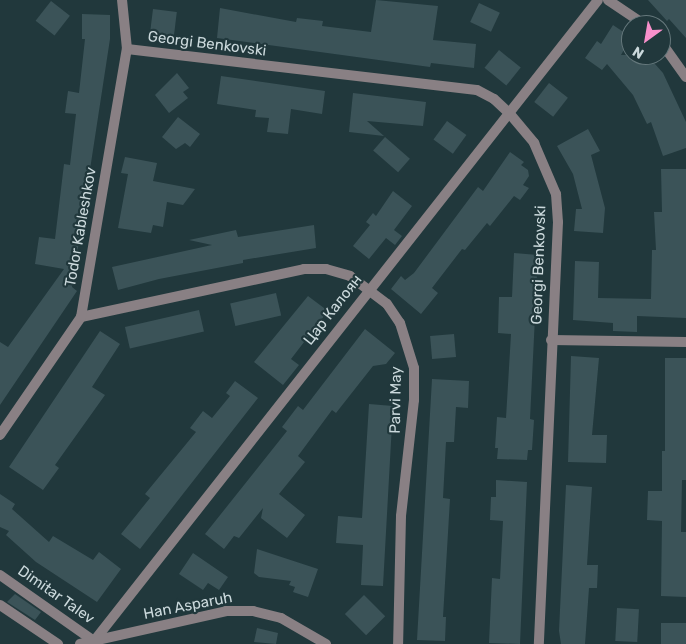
<!DOCTYPE html>
<meta charset="utf-8">
<style>
body{margin:0}
#map{position:relative;width:686px;height:644px;overflow:hidden;background:#21383c;font-family:Rubik,sans-serif}
div>[style]{position:absolute}
[style*='--x']{left:calc(var(--x)*1px);top:calc(var(--y)*1px);width:calc(var(--w)*1px);rotate:calc(var(--a)*1deg)}
.building>*{inset:0;background:#3b5358;transform-origin:0 0}
.minor>*{height:10px;margin:-5px;padding:0 5px;transform-origin:5px;border-radius:5px;background:#898084}
span{translate:-50% -50%;white-space:nowrap;text-align:center;line-height:1.15;-webkit-text-stroke:4.5px #21383c;paint-order:stroke}
.street-label{font-size:15px;color:#cbd9dc}
.north{position:absolute;left:621px;top:15px;width:50px;height:50px;box-sizing:border-box;background:#21383c;border:1px solid #65787c;border-radius:50%;rotate:212deg;font-size:14px;font-weight:700;line-height:20px;text-align:center;color:#cbd9dc}
.north::after{content:'';display:block;margin:auto;width:18px;height:22px;background:#f890cb;clip-path:polygon(50% 0,100% 100%,50% 72%,0 100%)}
</style>
<div id="map">
<div class="building">
<div style="clip-path:polygon(376px 0,438px 6px,433px 40px,476px 44px,474px 68px,431px 63px,430px 67px,217px 38px,220px 8px,296px 22px,297px 18px,323px 21px,322px 26px,371px 32px)"></div>
<div style="clip-path:polygon(648px 0,686px 0,686px 38px,669px 19px,667px 21px)"></div>
<div style="left:51px;top:1px;width:24px;height:25px;rotate:38deg"></div>
<div style="left:479px;top:3px;width:23px;height:21px;rotate:25deg"></div>
<div style="left:153px;top:9px;width:24px;height:25px;rotate:7deg"></div>
<div style="clip-path:polygon(82px 14px,110px 15px,110px 39px,72px 287px,77px 291px,0 405px,0 342px,8px 347px,64px 269px,35px 264px,39px 237px,55px 239px,64px 164px,70px 165px,76px 114px,65px 113px,68px 91px,79px 93px,85px 39px,82px 39px)"></div>
<div style="clip-path:polygon(613px 25px,631px 37px,621px 55px,647px 55px,663px 73px,686px 122px,686px 148px,663px 156px,651px 122px,647px 124px,633px 95px,607px 64px,602px 70px,585px 58px,597px 41px,601px 44px)"></div>
<div style="left:499px;top:50px;width:28px;height:23px;rotate:39deg"></div>
<div style="clip-path:polygon(177px 73px,189px 88px,183px 92px,188px 98px,169px 113px,155px 95px)"></div>
<div style="clip-path:polygon(221px 76px,325px 91px,322px 114px,291px 109px,288px 134px,267px 132px,269px 118px,255px 117px,256px 110px,217px 104px)"></div>
<div style="left:549px;top:83px;width:24px;height:24px;rotate:38deg"></div>
<div style="clip-path:polygon(353px 93px,426px 102px,423px 126px,367px 121px,384px 136px,349px 132px)"></div>
<div style="clip-path:polygon(178px 117px,200px 134px,190px 147px,185px 143px,176px 149px,162px 137px)"></div>
<div style="left:447px;top:121px;width:24px;height:23px;rotate:36deg"></div>
<div style="clip-path:polygon(588px 129px,600px 151px,591px 155px,605px 208px,603px 233px,574px 231px,576px 209px,582px 209px,573px 174px,557px 146px)"></div>
<div style="left:385px;top:137px;width:33px;height:18px;rotate:41deg"></div>
<div style="clip-path:polygon(510px 152px,524px 162px,521px 165px,528px 170px,529px 176px,523px 185px,529px 188px,520px 200px,514px 196px,490px 226px,487px 223px,465px 250px,462px 249px,432px 288px,438px 293px,421px 314px,391px 289px,401px 276px,405px 280px,414px 273px,478px 187px,483px 191px)"></div>
<div style="clip-path:polygon(125px 157px,157px 163px,153px 181px,195px 189px,183px 205px,167px 202px,163px 227px,153px 225px,151px 233px,118px 228px,128px 174px,121px 173px)"></div>
<div style="clip-path:polygon(661px 169px,686px 169px,686px 318px,637px 316px,637px 332px,613px 331px,613px 323px,573px 320px,575px 261px,599px 262px,598px 298px,651px 299px,652px 250px,656px 250px,654px 212px,662px 212px)"></div>
<div style="clip-path:polygon(393px 191px,412px 206px,394px 230px,402px 236px,395px 245px,386px 238px,369px 259px,353px 246px,370px 225px,366px 222px,373px 213px,376px 216px)"></div>
<div style="clip-path:polygon(314px 225px,316px 248px,243px 260px,243px 263px,159px 279px,118px 290px,112px 267px,212px 245px,189px 240px,236px 230px,238px 237px)"></div>
<div style="clip-path:polygon(514px 253px,538px 255px,530px 419px,534px 420px,532px 450px,528px 450px,527px 460px,497px 459px,498px 448px,495px 448px,497px 417px,506px 418px,511px 334px,498px 333px,499px 297px,512px 297px)"></div>
<div style="left:276px;top:293px;width:23px;height:47px;rotate:77deg"></div>
<div style="clip-path:polygon(308px 296px,328px 311px,291px 359px,299px 365px,283px 385px,254px 362px)"></div>
<div style="left:199px;top:310px;width:22px;height:76px;rotate:77deg"></div>
<div style="clip-path:polygon(365px 329px,395px 353px,386px 364px,373px 366px,336px 413px,332px 410px,298px 456px,305px 462px,279px 494px,305px 515px,287px 538px,261px 518px,263px 508px,239px 538px,234px 536px,224px 549px,205px 534px,287px 431px,282px 427px,298px 406px,303px 410px)"></div>
<div style="clip-path:polygon(100px 331px,120px 344px,92px 387px,105px 395px,55px 465px,59px 468px,43px 490px,9px 467px)"></div>
<div style="left:454px;top:334px;width:23px;height:24px;rotate:85deg"></div>
<div style="clip-path:polygon(571px 356px,599px 358px,592px 435px,607px 435px,606px 463px,568px 462px)"></div>
<div style="clip-path:polygon(665px 358px,686px 358px,686px 480px,682px 480px,681px 532px,686px 532px,686px 597px,661px 596px,662px 521px,647px 520px,648px 491px,662px 491px,662px 451px,665px 451px)"></div>
<div style="clip-path:polygon(432px 379px,469px 381px,468px 408px,456px 407px,454px 442px,446px 442px,443px 498px,450px 499px,443px 617px,446px 617px,445px 641px,417px 640px)"></div>
<div style="clip-path:polygon(235px 381px,258px 398px,140px 549px,121px 534px,150px 498px,145px 494px,196px 432px,190px 428px,203px 411px,212px 418px,230px 396px,226px 393px)"></div>
<div style="clip-path:polygon(369px 404px,393px 406px,383px 586px,361px 585px,363px 545px,336px 543px,338px 516px,362px 518px)"></div>
<div style="clip-path:polygon(496px 480px,527px 482px,520px 644px,489px 643px,492px 578px,500px 579px,503px 521px,490px 520px,491px 497px,496px 497px)"></div>
<div style="clip-path:polygon(566px 485px,592px 487px,587px 565px,598px 565px,597px 588px,589px 588px,585px 644px,561px 644px,559px 631px)"></div>
<div style="clip-path:polygon(0 494px,15px 504px,12px 509px,49px 542px,53px 536px,93px 560px,99px 552px,121px 569px,97px 602px,36px 562px,6px 535px,9px 531px,0 527px)"></div>
<div style="clip-path:polygon(257px 549px,318px 569px,308px 597px,293px 592px,295px 587px,289px 585px,291px 581px,259px 577px,254px 573px)"></div>
<div style="clip-path:polygon(193px 553px,228px 577px,219px 590px,208px 583px,203px 590px,179px 574px)"></div>
<div style="clip-path:polygon(15px 594px,41px 612px,35px 620px,7px 602px)"></div>
<div style="left:364px;top:595px;width:30px;height:27px;rotate:45deg"></div>
<div style="left:617px;top:608px;width:22px;height:33px;rotate:3deg"></div>
<div style="left:686px;top:623px;width:21px;height:25px;rotate:90deg"></div>
<div style="clip-path:polygon(257px 628px,278px 633px,276px 644px,254px 642px)"></div>
</div>
<div class="minor">
<div style="--x:608;--y:0;--w:45;--a:34"></div>
<div style="--x:661;--y:42;--w:43;--a:54.5"></div>
<div style="--x:127;--y:49;--w:352;--a:6.7"></div>
<div style="--x:477;--y:90;--w:19;--a:28"></div>
<div style="--x:494;--y:99;--w:22;--a:43"></div>
<div style="--x:510;--y:114;--w:38;--a:50"></div>
<div style="--x:534;--y:143;--w:56;--a:66.7"></div>
<div style="--x:556;--y:194;--w:28;--a:86"></div>
<div style="--x:558;--y:222;--w:422;--a:92.6"></div>
<div style="--x:81;--y:317;--w:228;--a:-12.1"></div>
<div style="--x:304;--y:269;--w:22;--a:0"></div>
<div style="--x:326;--y:269;--w:25;--a:16"></div>
<div style="--x:350;--y:276;--w:46;--a:37.1"></div>
<div style="--x:387;--y:304;--w:23;--a:56"></div>
<div style="--x:400;--y:323;--w:47;--a:72.7"></div>
<div style="--x:414;--y:368;--w:32;--a:90"></div>
<div style="--x:414;--y:400;--w:117;--a:96.4"></div>
<div style="--x:401;--y:516;--w:128;--a:91.3"></div>
<div style="--x:551;--y:340;--w:135;--a:0.8"></div>
<div style="--x:0;--y:435;--w:143;--a:-55.5"></div>
<div style="--x:81;--y:317;--w:272;--a:-80.3"></div>
<div style="--x:127;--y:49;--w:49;--a:-95.8"></div>
<div style="--x:0;--y:575;--w:115;--a:35.1"></div>
<div style="--x:94;--y:641;--w:815;--a:-51.82"></div>
<div style="--x:0;--y:605;--w:70;--a:33.9"></div>
<div style="--x:80;--y:644;--w:150;--a:-12.7"></div>
<div style="--x:226;--y:611;--w:27;--a:0"></div>
<div style="--x:253;--y:611;--w:29;--a:14"></div>
<div style="--x:281;--y:618;--w:52;--a:30"></div>
</div>
<div class="street-label">
<span style="left:207px;top:44px;rotate:7deg">Georgi Benkovski</span>
<span style="left:81px;top:227px;rotate:-80deg">Todor Kableshkov</span>
<span style="left:539px;top:265px;rotate:-88deg">Georgi Benkovski</span>
<span style="left:333px;top:310px;rotate:-52deg">Цар Калоян</span>
<span style="left:396px;top:400px;rotate:-89deg">Parvi May</span>
<span style="left:56px;top:595px;rotate:35deg">Dimitar Talev</span>
<span style="left:188px;top:606px;rotate:-11deg">Han Asparuh</span>
</div>
<div class="north">N</div>
</div>
